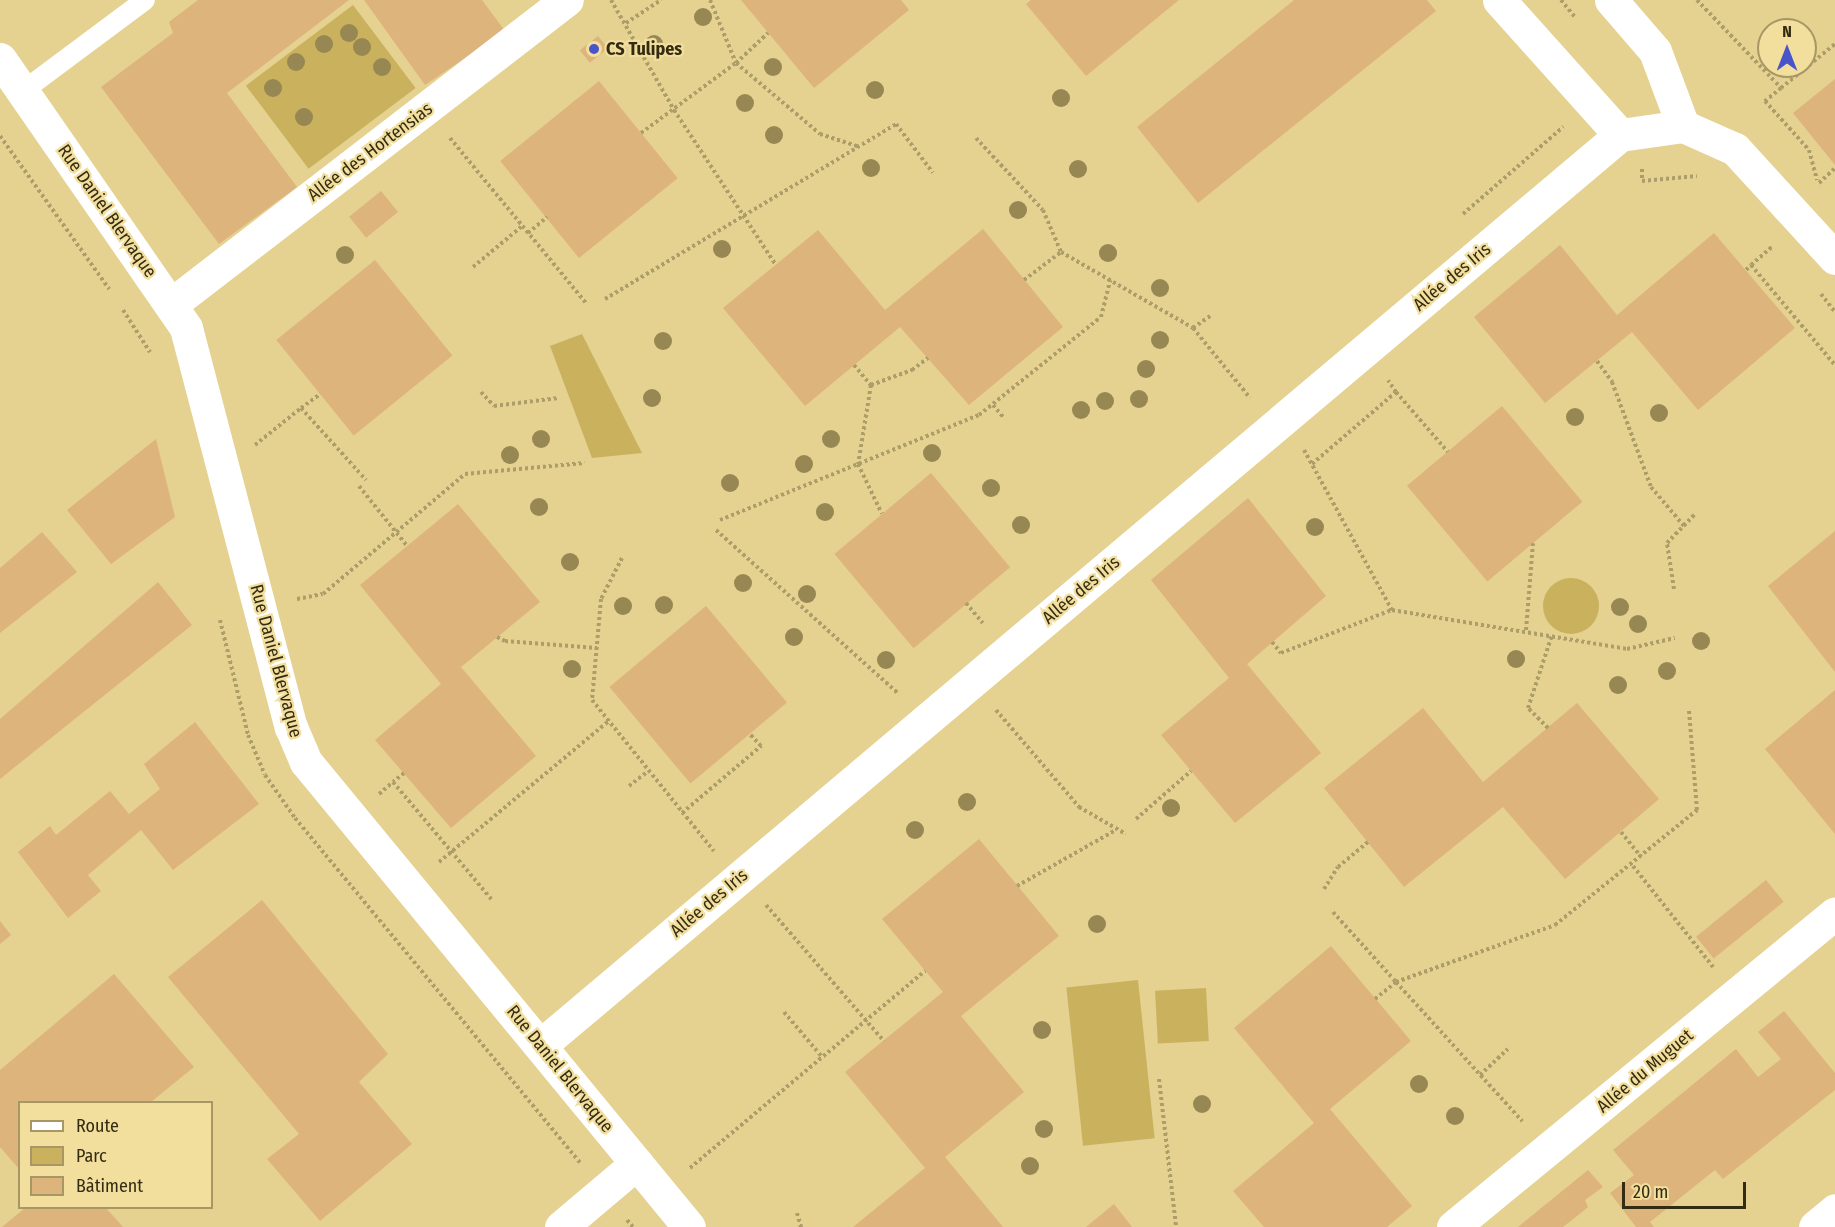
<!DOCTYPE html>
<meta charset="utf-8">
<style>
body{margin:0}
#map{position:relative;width:1835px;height:1227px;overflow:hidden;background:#e5d190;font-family:"Fira Sans Condensed",sans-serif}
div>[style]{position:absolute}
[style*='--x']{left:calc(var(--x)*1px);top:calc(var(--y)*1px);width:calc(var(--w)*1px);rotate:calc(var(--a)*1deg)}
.green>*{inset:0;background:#cab15d;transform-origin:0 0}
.round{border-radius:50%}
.building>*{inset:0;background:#deb47d;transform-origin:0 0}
.path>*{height:4px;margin-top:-2px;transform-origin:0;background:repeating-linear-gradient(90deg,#ad9d68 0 3px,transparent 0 6px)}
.lane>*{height:20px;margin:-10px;padding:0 10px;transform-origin:10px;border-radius:10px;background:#fff}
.street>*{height:33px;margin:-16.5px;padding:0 16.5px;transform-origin:16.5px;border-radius:16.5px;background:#fff}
.trees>*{width:18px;height:18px;margin:-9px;border-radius:50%;background:#978752}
.dots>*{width:16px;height:16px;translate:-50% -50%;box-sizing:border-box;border:3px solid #f2de9d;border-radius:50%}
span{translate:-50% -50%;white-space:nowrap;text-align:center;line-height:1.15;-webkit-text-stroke:4.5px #f2de9d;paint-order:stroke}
.poi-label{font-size:18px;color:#342c12;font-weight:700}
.left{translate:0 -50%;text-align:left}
.street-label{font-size:18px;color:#342c12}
.legend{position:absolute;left:18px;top:1101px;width:195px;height:108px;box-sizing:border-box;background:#f2de9d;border:2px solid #a69765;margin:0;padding:8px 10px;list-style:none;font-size:18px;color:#342c12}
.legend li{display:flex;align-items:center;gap:12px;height:30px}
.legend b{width:30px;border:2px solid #a69765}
.north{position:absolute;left:1757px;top:18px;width:60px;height:60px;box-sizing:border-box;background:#f2de9d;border:2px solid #a69765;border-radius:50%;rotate:0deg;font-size:16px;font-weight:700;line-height:24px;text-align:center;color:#342c12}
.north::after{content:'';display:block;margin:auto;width:21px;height:27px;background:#4855ca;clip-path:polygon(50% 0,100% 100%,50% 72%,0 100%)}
.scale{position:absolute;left:1622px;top:1182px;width:124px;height:27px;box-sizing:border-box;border:3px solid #342c12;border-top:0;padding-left:8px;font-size:18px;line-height:21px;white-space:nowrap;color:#342c12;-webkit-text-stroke:4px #f2de9d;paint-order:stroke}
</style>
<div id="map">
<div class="green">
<div style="left:353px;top:5px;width:104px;height:134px;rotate:53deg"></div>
<div style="clip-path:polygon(582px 334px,642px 453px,592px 458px,550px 346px)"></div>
<div class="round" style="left:1543px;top:578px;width:56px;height:56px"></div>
<div style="left:1138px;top:980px;width:159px;height:72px;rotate:84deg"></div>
<div style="left:1206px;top:988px;width:53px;height:51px;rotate:87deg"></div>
</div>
<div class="building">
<div style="clip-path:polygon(198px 0,349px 0,227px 93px,297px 187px,219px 244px,101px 87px,173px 33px,169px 22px)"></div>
<div style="clip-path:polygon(364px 0,482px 0,505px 31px,425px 85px)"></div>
<div style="clip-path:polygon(741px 0,901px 0,909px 10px,814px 88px)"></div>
<div style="clip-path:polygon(1031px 0,1179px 0,1086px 76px,1026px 4px)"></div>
<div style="clip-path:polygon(1294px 0,1427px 0,1436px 11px,1198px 203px,1137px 127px)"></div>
<div style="left:598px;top:36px;width:16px;height:23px;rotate:52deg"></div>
<div style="clip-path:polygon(1835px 79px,1835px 165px,1793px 113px)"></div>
<div style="left:599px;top:81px;width:125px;height:127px;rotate:51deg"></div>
<div style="left:381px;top:191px;width:27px;height:41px;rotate:51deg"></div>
<div style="clip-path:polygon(983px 229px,1063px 327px,969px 405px,900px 327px,805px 406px,723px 308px,818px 230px,885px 310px)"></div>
<div style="clip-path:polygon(1714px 233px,1795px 328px,1698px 410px,1632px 332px,1545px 403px,1474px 317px,1560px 245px,1617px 315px)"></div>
<div style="left:375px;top:260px;width:123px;height:127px;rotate:51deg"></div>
<div style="left:1502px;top:406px;width:125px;height:124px;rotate:50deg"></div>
<div style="clip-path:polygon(156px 439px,175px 517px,111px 564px,67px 510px)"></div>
<div style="left:931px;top:473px;width:123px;height:126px;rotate:50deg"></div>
<div style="clip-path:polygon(1248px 498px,1326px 596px,1247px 664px,1321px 753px,1235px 823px,1161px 735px,1229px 678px,1151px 580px)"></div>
<div style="clip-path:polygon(458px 504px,540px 602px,461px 667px,536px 756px,451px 828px,375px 740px,441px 684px,360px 585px)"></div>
<div style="clip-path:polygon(1835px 531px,1835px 672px,1768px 586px)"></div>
<div style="clip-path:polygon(42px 532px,77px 572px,0 633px,0 568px)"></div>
<div style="clip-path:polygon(158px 582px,192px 625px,0 779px,0 719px)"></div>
<div style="left:706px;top:606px;width:126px;height:126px;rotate:50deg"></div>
<div style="clip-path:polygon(1835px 690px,1835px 834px,1765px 749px)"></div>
<div style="clip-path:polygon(1577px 703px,1659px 799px,1565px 879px,1503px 807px,1404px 887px,1324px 788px,1423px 708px,1483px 782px)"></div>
<div style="clip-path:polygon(195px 722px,259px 804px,173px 870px,141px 830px,88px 875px,101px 891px,68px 918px,18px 852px,50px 826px,56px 835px,110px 791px,129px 814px,160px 789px,144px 764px)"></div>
<div style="clip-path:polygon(979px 839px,1059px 936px,961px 1016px,1024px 1092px,945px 1157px,1003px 1227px,853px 1227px,925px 1168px,845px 1072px,943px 992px,882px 919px)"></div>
<div style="left:1766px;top:880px;width:28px;height:90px;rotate:51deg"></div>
<div style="clip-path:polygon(262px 900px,388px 1054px,359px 1082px,412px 1144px,320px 1221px,267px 1159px,299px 1134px,168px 977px)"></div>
<div style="clip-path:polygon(0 921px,11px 935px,0 944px)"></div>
<div style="clip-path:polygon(1331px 946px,1411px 1041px,1330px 1109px,1412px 1206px,1387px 1227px,1264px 1227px,1233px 1191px,1314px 1123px,1234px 1028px)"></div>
<div style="clip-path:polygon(114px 974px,194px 1067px,151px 1102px,20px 1102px,20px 1170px,0 1147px,0 1070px)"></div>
<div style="clip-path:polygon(1784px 1011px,1835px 1073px,1835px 1090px,1723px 1179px,1715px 1170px,1650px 1222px,1654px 1227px,1636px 1227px,1610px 1193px,1634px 1175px,1613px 1150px,1736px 1049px,1758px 1077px,1781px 1059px,1758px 1032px)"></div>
<div style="clip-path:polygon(1588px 1170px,1603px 1187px,1585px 1200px,1588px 1207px,1577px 1216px,1563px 1227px,1518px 1227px)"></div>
<div style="clip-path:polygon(1114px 1204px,1132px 1227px,1086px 1227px)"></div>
<div style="clip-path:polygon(25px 1208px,106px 1208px,123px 1227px,2px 1227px)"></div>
</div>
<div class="path">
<div style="--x:611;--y:0;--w:127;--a:60.2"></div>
<div style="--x:674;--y:110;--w:186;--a:56.7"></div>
<div style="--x:710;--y:0;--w:68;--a:67.6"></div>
<div style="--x:736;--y:63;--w:110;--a:40.2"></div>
<div style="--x:820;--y:134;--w:40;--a:18"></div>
<div style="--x:1561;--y:0;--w:22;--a:51"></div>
<div style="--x:1697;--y:0;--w:122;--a:46.3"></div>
<div style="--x:1781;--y:88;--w:70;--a:-39.2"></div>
<div style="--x:626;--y:23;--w:42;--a:-33.3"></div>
<div style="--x:1781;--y:88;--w:21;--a:141"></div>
<div style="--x:1765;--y:101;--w:66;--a:48.1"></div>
<div style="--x:1809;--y:150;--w:31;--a:75"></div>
<div style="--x:641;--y:133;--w:118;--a:-36.4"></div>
<div style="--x:736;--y:63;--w:44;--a:-43.2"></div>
<div style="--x:0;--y:136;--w:188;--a:54.5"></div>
<div style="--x:450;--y:138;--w:215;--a:50.5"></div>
<div style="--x:976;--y:138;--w:98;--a:47.1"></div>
<div style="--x:1043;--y:210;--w:46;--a:66.8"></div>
<div style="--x:1061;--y:252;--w:152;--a:29.9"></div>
<div style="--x:1193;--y:328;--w:90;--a:50.8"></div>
<div style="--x:1642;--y:169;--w:12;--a:90"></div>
<div style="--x:1642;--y:181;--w:55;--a:-5.2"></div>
<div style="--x:1819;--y:183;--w:22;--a:-43"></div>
<div style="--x:1463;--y:214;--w:133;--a:-41"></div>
<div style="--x:528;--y:233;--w:25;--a:-40"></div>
<div style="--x:1751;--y:265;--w:29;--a:-41"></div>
<div style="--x:473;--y:267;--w:64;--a:-39.9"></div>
<div style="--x:1746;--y:270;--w:7;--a:-45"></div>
<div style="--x:1751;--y:265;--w:131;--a:50"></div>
<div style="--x:1024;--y:280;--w:46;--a:-37.1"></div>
<div style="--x:1821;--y:294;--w:23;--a:52"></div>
<div style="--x:605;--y:299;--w:340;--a:-31"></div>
<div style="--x:896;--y:124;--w:61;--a:52.9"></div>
<div style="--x:123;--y:310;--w:50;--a:57.3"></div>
<div style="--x:1193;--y:328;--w:21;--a:-35"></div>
<div style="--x:1597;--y:361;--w:26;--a:54"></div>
<div style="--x:1612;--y:382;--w:112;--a:69.6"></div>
<div style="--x:1651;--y:487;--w:51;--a:49.8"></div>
<div style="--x:854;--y:365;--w:26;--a:50"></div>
<div style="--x:871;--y:385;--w:80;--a:99.3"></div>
<div style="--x:858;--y:464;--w:55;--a:64.4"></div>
<div style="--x:871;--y:385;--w:44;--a:-20.1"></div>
<div style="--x:912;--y:370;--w:20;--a:-37"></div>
<div style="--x:481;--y:392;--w:19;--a:47"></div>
<div style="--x:494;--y:406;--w:65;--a:-7"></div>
<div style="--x:1396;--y:392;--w:79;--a:49.1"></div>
<div style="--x:993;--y:405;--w:16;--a:50"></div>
<div style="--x:301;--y:408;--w:24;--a:-36"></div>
<div style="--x:255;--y:445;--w:59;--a:-38.8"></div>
<div style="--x:301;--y:408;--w:97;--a:47.9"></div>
<div style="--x:1304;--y:450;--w:183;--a:61.2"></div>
<div style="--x:1392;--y:610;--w:238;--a:9.4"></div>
<div style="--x:1627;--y:649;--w:49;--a:-12.9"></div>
<div style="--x:1312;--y:464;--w:111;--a:-40.6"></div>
<div style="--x:1396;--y:392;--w:14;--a:-124"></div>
<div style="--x:359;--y:486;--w:77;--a:51.3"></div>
<div style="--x:720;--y:520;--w:279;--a:-22.1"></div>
<div style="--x:979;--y:415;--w:156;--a:-38.8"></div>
<div style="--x:1101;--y:317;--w:38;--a:-76"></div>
<div style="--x:716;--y:530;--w:246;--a:41.9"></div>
<div style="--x:622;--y:558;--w:46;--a:117.1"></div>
<div style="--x:601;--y:599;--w:101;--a:95.1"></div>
<div style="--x:592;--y:700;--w:194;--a:51.1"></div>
<div style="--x:1674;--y:589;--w:47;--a:-98.7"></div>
<div style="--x:1667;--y:543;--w:42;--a:-46"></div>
<div style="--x:297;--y:599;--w:26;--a:-11"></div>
<div style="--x:323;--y:594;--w:186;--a:-40.2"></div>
<div style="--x:465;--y:474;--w:120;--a:-5.3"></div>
<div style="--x:966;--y:603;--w:26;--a:50"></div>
<div style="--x:220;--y:620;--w:118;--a:76.3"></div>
<div style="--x:248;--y:735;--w:43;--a:67"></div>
<div style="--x:265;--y:775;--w:52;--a:55.1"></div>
<div style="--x:295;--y:818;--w:447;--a:50.4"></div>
<div style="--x:1526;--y:630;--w:87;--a:-85.4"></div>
<div style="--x:497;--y:637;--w:9;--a:27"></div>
<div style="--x:505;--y:641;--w:92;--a:4.4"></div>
<div style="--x:1272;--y:642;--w:14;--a:51"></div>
<div style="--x:1281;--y:653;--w:119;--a:-21.2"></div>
<div style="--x:996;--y:710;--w:128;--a:49.4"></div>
<div style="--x:1079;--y:807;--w:54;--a:29.9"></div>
<div style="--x:1548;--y:728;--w:28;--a:-135"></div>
<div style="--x:1528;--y:708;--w:77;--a:-71.8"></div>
<div style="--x:404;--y:773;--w:14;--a:141"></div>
<div style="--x:393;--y:782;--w:154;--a:50"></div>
<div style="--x:629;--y:786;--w:24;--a:-38"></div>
<div style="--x:379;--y:794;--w:18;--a:-41"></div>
<div style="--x:682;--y:813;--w:104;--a:-40.3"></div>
<div style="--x:761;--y:746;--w:16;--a:-133"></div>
<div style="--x:1136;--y:819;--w:73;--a:-41.1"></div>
<div style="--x:1621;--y:832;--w:32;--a:51"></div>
<div style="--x:439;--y:862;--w:221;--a:-39.7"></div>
<div style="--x:1633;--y:866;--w:129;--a:51.6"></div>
<div style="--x:1017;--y:886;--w:114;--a:-29.5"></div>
<div style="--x:1324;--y:889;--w:26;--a:-58"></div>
<div style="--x:1338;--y:867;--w:39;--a:-40"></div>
<div style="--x:766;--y:905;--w:180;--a:49.1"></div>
<div style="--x:1333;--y:912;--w:94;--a:48"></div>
<div style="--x:1396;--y:982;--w:169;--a:-19.7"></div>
<div style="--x:1555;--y:925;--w:183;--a:-39"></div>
<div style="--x:1697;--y:810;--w:100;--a:-94.6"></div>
<div style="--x:1375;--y:999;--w:27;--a:-39"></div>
<div style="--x:1396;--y:982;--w:188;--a:47.8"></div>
<div style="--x:784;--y:1012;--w:59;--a:49.8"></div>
<div style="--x:1480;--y:1075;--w:38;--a:-43"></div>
<div style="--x:1159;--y:1079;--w:149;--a:83.4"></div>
<div style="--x:690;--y:1168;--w:307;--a:-40"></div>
<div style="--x:797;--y:1213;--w:15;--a:74"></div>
<div style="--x:627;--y:1220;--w:9;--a:49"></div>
</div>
<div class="lane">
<div style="--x:23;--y:91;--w:152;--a:-36.7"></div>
</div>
<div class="street">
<div style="--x:1499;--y:0;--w:181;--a:48.1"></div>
<div style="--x:1611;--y:0;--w:67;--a:49.2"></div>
<div style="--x:1655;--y:51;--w:80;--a:69.5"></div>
<div style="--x:0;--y:59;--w:327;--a:55.3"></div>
<div style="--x:186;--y:328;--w:413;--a:75.3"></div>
<div style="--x:291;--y:727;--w:38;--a:67"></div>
<div style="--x:306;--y:762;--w:602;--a:50.52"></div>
<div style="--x:1620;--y:135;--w:64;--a:-8.1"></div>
<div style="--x:1683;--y:126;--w:57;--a:23.9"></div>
<div style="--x:1735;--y:149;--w:148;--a:47.5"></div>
<div style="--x:173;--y:303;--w:497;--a:-37.6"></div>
<div style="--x:541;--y:1045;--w:1412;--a:-40.14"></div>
<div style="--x:561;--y:1227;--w:99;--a:-40.1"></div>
<div style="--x:1453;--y:1227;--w:494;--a:-39.4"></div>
<div style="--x:1815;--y:1227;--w:26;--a:-40"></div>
</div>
<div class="trees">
<div style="left:703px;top:17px"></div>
<div style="left:349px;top:33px"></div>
<div style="left:324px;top:44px"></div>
<div style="left:654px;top:44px"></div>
<div style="left:362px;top:47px"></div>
<div style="left:296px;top:62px"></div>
<div style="left:382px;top:67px"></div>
<div style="left:773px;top:67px"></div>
<div style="left:273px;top:88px"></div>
<div style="left:875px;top:90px"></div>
<div style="left:1061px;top:98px"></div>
<div style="left:745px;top:103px"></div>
<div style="left:304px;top:117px"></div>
<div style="left:774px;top:135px"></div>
<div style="left:871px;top:168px"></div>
<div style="left:1078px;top:169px"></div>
<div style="left:1018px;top:210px"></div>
<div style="left:722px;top:249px"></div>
<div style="left:1108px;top:253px"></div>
<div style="left:345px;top:255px"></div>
<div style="left:1160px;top:288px"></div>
<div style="left:1160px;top:340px"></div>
<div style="left:663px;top:341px"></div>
<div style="left:1146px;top:369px"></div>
<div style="left:652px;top:398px"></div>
<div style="left:1139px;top:399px"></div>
<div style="left:1105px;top:401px"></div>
<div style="left:1081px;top:410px"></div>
<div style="left:1659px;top:413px"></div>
<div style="left:1575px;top:417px"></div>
<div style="left:541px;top:439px"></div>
<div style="left:831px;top:439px"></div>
<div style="left:932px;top:453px"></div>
<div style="left:510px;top:455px"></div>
<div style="left:804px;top:464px"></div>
<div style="left:730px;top:483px"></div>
<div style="left:991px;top:488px"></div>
<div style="left:539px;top:507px"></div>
<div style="left:825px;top:512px"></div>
<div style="left:1021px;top:525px"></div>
<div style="left:1315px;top:527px"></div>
<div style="left:570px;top:562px"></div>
<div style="left:743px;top:583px"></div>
<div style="left:807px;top:594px"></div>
<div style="left:664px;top:605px"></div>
<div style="left:623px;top:606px"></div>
<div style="left:1620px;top:607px"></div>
<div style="left:1638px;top:624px"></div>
<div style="left:794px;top:637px"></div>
<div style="left:1701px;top:641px"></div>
<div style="left:1516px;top:659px"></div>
<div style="left:886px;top:660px"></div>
<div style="left:572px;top:669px"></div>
<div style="left:1667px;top:671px"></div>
<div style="left:1618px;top:685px"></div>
<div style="left:967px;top:802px"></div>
<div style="left:1171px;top:808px"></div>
<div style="left:915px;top:830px"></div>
<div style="left:1097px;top:924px"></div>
<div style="left:1042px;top:1030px"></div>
<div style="left:1419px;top:1084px"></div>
<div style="left:1202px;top:1104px"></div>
<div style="left:1455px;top:1116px"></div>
<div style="left:1044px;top:1129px"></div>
<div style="left:1030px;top:1166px"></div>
</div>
<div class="dots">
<div style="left:594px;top:49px;background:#4855ca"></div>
</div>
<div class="poi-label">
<span class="left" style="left:606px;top:49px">CS Tulipes</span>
</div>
<div class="street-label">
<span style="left:370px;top:152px;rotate:-37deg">Allée des Hortensias</span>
<span style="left:107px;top:211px;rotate:55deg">Rue Daniel Blervaque</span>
<span style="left:1452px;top:277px;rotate:-40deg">Allée des Iris</span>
<span style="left:1081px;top:590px;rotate:-40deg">Allée des Iris</span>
<span style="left:276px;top:661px;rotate:75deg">Rue Daniel Blervaque</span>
<span style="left:709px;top:903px;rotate:-40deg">Allée des Iris</span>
<span style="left:560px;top:1069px;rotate:51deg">Rue Daniel Blervaque</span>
<span style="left:1645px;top:1071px;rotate:-40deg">Allée du Muguet</span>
</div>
<ul class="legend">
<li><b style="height:8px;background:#fff"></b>Route</li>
<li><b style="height:16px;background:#cab15d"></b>Parc</li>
<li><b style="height:16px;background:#deb47d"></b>Bâtiment</li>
</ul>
<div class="north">N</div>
<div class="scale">20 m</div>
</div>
